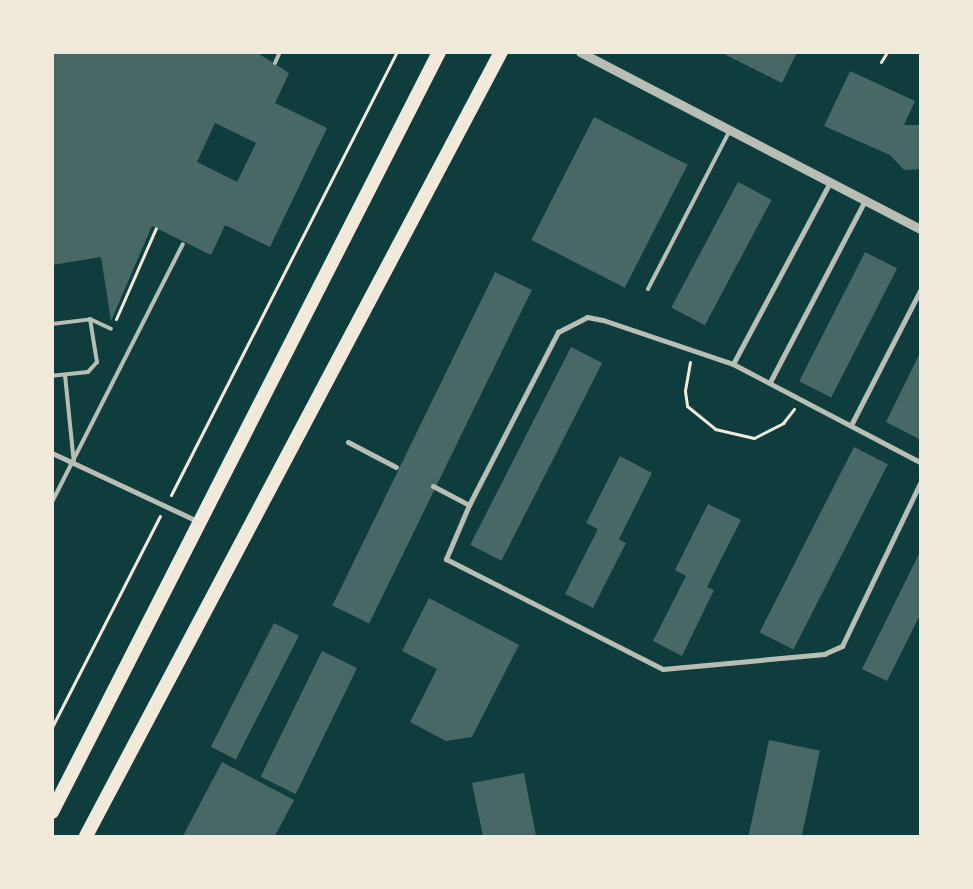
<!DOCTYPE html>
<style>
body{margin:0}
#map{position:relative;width:973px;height:889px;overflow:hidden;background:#0f3d3e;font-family:"Golos Text",sans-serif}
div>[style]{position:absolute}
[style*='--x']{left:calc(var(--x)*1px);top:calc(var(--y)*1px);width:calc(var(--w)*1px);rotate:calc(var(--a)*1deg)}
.building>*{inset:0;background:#486865;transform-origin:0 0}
.path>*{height:3px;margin:-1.5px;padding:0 1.5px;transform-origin:1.5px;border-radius:1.5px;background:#f1e9da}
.service>*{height:4px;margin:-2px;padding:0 2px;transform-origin:2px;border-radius:2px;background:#b8beb3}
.minor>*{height:5px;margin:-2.5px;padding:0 2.5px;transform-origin:2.5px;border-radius:2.5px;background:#b8beb3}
.tertiary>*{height:9px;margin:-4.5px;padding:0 4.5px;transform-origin:4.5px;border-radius:4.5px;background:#b8beb3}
.trunk>*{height:14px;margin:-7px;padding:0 7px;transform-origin:7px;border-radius:7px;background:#f1e9da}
span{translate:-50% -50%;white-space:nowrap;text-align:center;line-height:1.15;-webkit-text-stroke:4.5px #f1e9da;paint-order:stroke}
.frame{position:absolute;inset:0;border:54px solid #f1e9da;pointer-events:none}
</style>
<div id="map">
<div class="building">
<div style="clip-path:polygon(evenodd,52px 52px,256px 52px,289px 73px,275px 103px,327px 128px,270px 247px,225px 225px,211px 255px,152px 226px,111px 321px,101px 257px,52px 265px,52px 52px,215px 123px,256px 143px,237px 182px,197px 162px,215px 123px)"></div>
<div style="clip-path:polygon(720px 52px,797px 52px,782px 83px)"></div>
<div style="clip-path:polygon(850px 71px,915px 101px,904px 125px,920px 125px,920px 169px,904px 170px,890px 155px,824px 126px)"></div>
<div style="left:594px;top:117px;width:105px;height:138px;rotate:27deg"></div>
<div style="left:738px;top:182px;width:38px;height:142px;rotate:28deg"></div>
<div style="left:865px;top:252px;width:36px;height:145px;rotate:27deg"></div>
<div style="left:495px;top:272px;width:41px;height:371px;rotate:26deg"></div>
<div style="left:571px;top:347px;width:35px;height:222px;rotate:27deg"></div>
<div style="clip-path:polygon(920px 353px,920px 437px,919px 439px,886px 422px)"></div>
<div style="left:854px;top:447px;width:38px;height:208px;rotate:27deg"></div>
<div style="clip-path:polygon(620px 456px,652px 473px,619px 539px,626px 543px,593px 608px,565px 594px,598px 529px,586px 523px)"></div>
<div style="clip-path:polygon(708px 504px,741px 520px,707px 587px,714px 590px,682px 656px,653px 641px,686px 576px,675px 570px)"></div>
<div style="clip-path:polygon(920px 552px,920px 615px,887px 681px,862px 669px)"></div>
<div style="clip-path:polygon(429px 598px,519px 645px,472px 737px,446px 741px,410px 722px,437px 669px,402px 651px)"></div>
<div style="left:274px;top:623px;width:28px;height:139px;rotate:27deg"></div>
<div style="left:322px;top:651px;width:39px;height:140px;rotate:26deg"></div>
<div style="left:769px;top:740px;width:52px;height:98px;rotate:12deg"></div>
<div style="clip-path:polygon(222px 762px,294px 800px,275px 836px,183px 836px)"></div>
<div style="clip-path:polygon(524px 773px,536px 836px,483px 836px,472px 783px)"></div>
</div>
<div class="path">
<div style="--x:881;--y:62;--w:12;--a:-59"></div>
<div style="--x:116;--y:319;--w:99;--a:-66.3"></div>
<div style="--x:690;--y:362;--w:29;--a:100"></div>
<div style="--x:685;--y:391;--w:15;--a:82"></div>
<div style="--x:687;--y:406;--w:36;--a:39"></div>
<div style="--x:715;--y:429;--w:40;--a:13"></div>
<div style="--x:754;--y:438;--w:33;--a:-27"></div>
<div style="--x:783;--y:423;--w:18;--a:-52"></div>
<div style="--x:171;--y:495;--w:497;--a:-63"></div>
<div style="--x:52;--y:727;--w:237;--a:-62.9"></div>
</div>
<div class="service">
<div style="--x:275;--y:63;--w:12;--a:-66"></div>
<div style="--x:648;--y:289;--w:179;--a:-62.7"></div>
<div style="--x:90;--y:319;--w:23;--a:25"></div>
<div style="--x:52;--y:324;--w:38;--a:-7"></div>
<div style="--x:90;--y:319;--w:44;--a:80.8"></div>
<div style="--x:97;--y:362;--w:13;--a:132"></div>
<div style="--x:88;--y:372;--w:36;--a:174"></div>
<div style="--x:65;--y:375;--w:88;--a:84.2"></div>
<div style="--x:52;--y:502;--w:289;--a:-63.1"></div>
</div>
<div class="minor">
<div style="--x:733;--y:364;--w:206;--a:-61.9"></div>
<div style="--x:770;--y:382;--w:205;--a:-62.4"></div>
<div style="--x:851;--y:425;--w:151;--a:-62.8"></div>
<div style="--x:348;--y:442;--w:54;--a:27.5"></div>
<div style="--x:52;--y:453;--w:162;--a:25.1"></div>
<div style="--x:433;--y:486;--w:41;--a:27.8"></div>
<div style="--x:469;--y:505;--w:195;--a:-62.8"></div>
<div style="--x:558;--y:332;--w:33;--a:-27"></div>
<div style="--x:587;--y:317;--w:16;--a:11"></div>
<div style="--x:603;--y:320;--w:137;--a:18.7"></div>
<div style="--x:733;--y:364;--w:211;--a:27.7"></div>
<div style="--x:469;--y:505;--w:59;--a:113.1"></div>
<div style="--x:446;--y:559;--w:243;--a:26.9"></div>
<div style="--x:663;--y:669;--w:162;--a:-5.3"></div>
<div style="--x:824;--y:654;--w:20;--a:-24"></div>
<div style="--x:842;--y:646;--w:181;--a:-64.4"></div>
</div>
<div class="tertiary">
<div style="--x:580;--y:52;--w:383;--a:27.5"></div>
</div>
<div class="trunk">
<div style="--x:52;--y:812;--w:853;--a:-63.01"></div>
<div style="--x:86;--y:836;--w:887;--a:-62.11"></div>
</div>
<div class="frame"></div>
</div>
